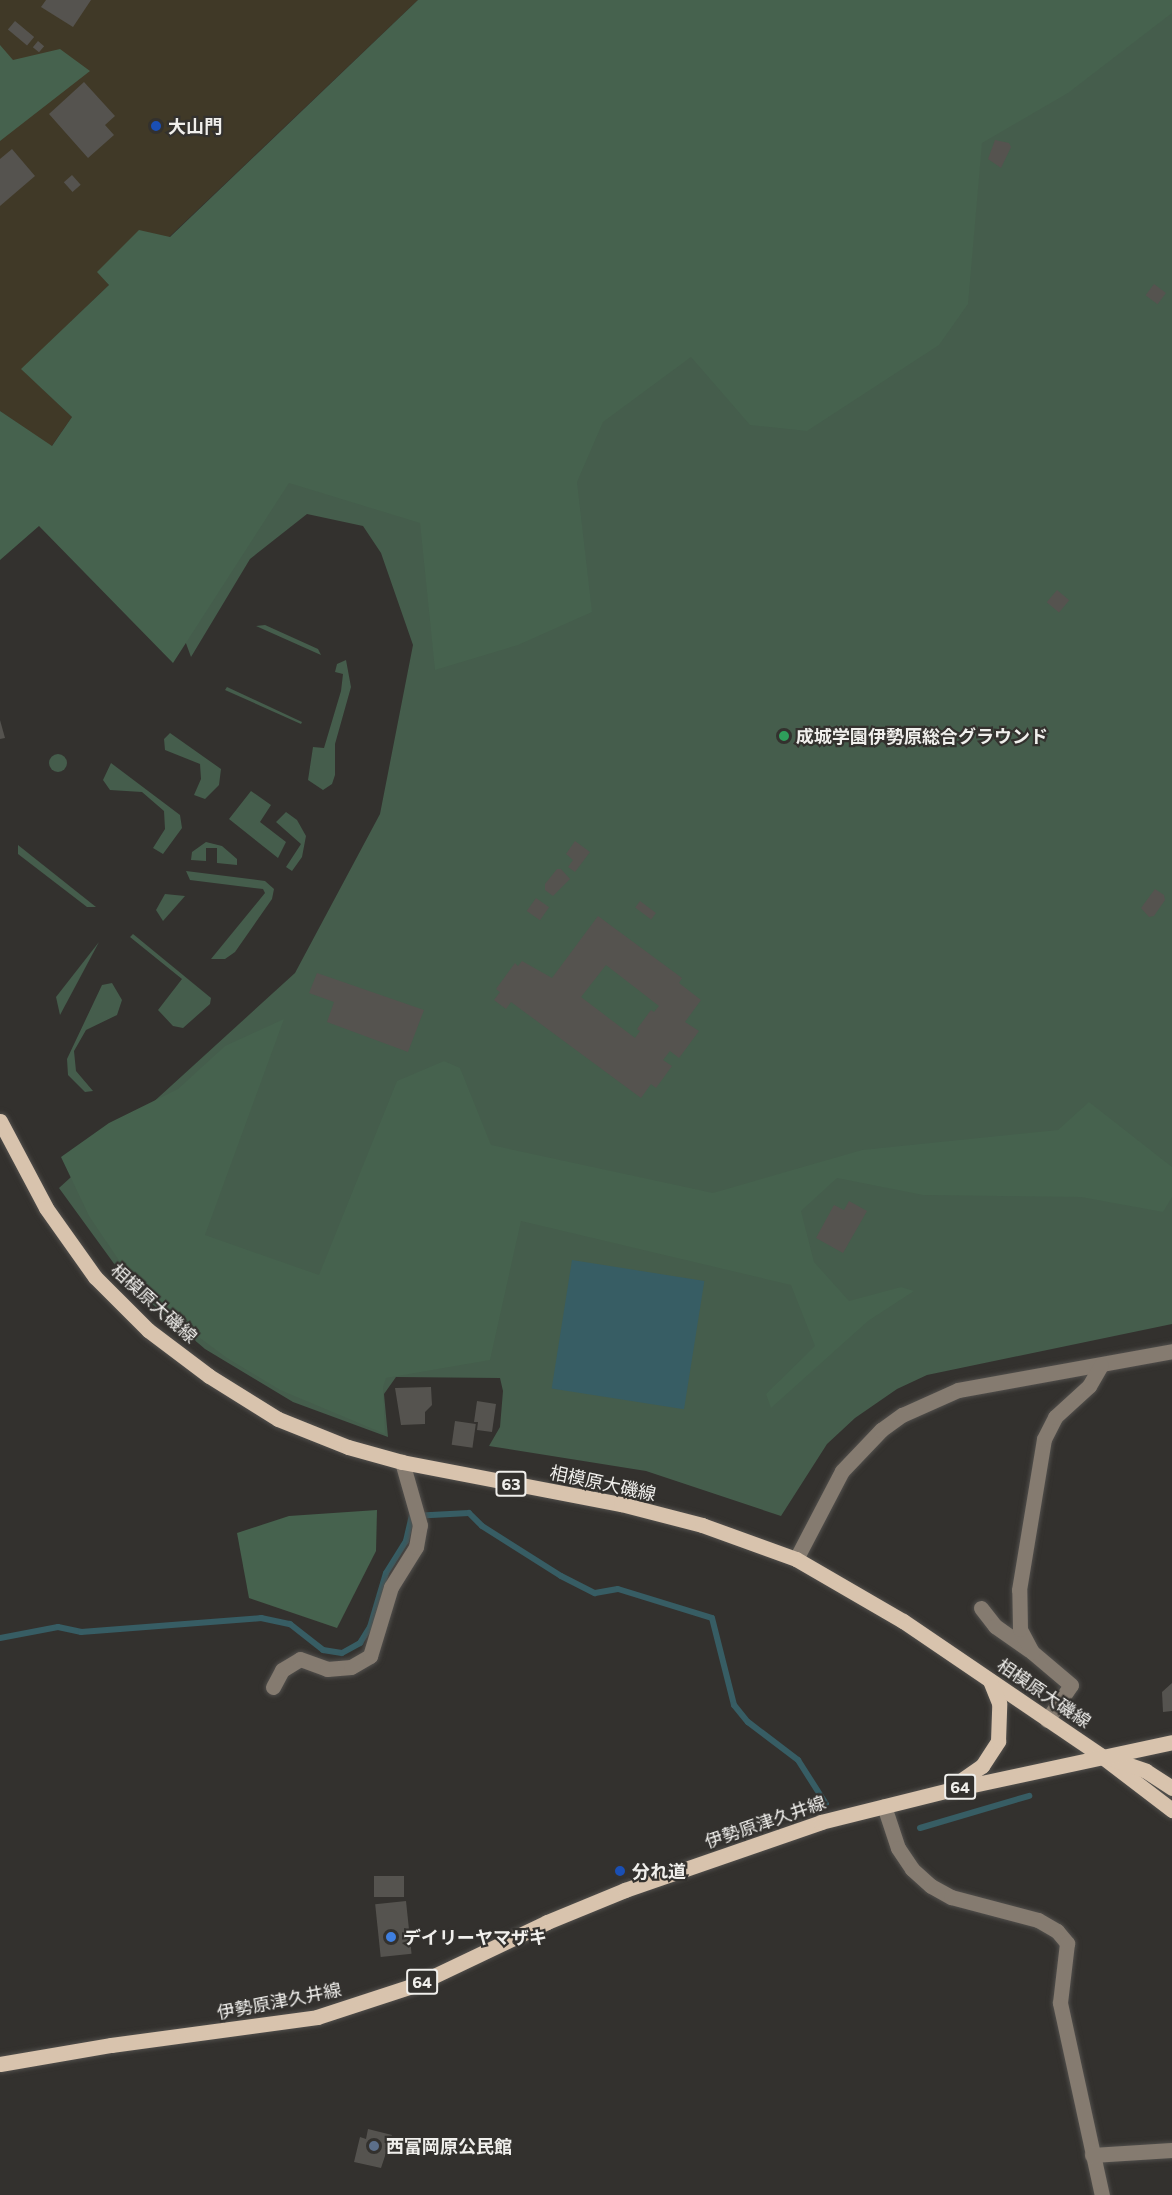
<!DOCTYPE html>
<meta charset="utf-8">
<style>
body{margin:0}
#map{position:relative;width:1172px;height:2195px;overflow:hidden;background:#33312e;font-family:Commissioner,"Noto Sans JP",sans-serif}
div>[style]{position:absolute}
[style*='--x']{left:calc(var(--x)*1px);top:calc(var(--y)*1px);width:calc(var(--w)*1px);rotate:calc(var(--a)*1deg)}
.industrial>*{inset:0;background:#403927}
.green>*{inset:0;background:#455d4c}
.round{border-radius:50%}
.forest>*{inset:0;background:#46624e}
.water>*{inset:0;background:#375d64;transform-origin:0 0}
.stream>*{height:6px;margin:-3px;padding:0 3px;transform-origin:3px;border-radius:3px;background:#375d64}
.building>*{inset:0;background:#55534f;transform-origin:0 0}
.roads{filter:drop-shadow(0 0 2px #514f4c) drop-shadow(0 0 2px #514f4c)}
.minor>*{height:15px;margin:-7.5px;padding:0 7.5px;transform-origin:7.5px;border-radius:7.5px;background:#857b70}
.major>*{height:15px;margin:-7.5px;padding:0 7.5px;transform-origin:7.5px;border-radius:7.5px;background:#d8c3ad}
.dots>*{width:16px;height:16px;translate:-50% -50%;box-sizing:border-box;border:3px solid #33312e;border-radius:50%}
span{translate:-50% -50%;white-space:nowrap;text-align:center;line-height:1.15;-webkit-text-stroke:4.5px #33312e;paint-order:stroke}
.shield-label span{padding:2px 4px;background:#33312e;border:2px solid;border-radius:4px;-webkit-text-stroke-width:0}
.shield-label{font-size:16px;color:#f0efec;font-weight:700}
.poi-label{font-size:18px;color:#f0efec;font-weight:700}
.left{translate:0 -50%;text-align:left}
.street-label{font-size:18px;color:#f0efec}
</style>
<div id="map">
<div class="industrial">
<div style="clip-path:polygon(0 0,418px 0,169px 237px,98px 272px,109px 285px,22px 369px,72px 417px,51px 447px,0 411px)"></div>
</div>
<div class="green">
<div style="clip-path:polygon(1172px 0,1172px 1324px,927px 1375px,897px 1389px,855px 1418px,827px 1444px,781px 1516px,646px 1471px,489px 1446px,500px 1427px,503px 1391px,500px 1378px,396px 1377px,384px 1394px,388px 1437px,293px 1402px,205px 1349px,143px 1296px,115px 1265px,59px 1188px,295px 973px,380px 814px,413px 645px,381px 553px,363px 526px,307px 514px,250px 559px,191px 657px,171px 602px,82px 488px)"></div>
<div style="clip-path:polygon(265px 625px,318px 649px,321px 655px,256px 626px)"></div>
<div style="clip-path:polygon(346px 660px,351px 687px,335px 744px,335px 775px,332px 784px,323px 790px,308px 780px,313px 747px,324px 748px,341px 691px,343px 674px,335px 672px,337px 664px)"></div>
<div style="clip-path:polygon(227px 687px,302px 722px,301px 724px,225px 690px)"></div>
<div style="clip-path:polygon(170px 733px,221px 769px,219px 785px,205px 799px,194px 795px,201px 779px,200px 764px,165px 750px,164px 739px)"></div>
<div class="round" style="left:49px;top:754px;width:18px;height:18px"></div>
<div style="clip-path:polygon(111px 763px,180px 815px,182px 828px,163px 854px,153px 848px,165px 829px,164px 811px,142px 792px,110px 790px,103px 780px)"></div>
<div style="clip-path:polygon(251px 791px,271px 805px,260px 822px,286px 842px,278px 858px,229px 819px)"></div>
<div style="clip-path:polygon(286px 812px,297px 820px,306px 836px,302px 857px,292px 871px,286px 867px,301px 844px,276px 822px)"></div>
<div style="clip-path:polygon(206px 842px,222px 846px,237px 859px,237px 865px,217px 863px,217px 848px,206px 848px,206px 861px,191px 860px,192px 852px)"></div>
<div style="clip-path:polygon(18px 845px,96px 907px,87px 907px,18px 854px)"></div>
<div style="clip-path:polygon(186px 871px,265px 881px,274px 889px,272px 899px,235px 952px,225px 959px,211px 959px,265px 893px,263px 889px,190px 880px)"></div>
<div style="clip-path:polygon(165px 894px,185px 896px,163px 921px,156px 910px)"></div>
<div style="clip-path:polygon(133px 934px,211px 998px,210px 1004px,183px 1028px,173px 1026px,158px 1010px,182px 979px,130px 937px)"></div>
<div style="clip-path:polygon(99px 942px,60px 1015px,56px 997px)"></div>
<div style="clip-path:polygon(112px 983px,122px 1000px,117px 1015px,86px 1030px,74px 1051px,76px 1071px,93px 1091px,85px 1092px,68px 1075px,67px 1059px,102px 985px)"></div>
</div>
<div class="forest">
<div style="clip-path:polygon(418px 0,1172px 0,1172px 13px,1068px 93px,982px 143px,968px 304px,939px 345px,807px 431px,750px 425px,691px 357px,603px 422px,577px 482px,592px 612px,518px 645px,435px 670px,420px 523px,289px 483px,173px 663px,39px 526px,0 560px,0 411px,52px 446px,72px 417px,21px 369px,109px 285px,97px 272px,139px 230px,170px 237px)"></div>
<div style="clip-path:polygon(0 45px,13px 60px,60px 49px,90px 71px,0 141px)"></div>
<div style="clip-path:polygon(284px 1019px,205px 1235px,319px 1275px,397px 1081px,444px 1061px,460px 1068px,491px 1145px,713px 1193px,862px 1150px,1058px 1130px,1089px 1102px,1172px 1167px,1172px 1197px,1163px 1212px,1081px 1197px,923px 1195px,837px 1178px,801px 1211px,814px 1262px,849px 1301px,901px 1287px,914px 1291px,868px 1321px,771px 1408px,766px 1394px,815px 1346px,791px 1285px,521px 1221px,490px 1360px,386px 1378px,383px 1387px,385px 1434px,280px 1390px,227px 1358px,143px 1296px,89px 1216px,61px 1157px,109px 1123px,178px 1089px,225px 1046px)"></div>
<div style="clip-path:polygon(377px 1510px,376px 1551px,337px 1628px,249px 1598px,237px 1533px,289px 1516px)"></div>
</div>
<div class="water">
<div style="left:572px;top:1260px;width:134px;height:130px;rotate:9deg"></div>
</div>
<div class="stream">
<div style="--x:0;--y:1638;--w:59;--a:-10.7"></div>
<div style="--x:58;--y:1627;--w:24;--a:12"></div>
<div style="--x:81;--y:1632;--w:181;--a:-4.4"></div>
<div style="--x:261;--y:1618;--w:30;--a:12"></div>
<div style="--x:290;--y:1624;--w:42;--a:38.2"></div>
<div style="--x:323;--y:1650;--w:19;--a:9"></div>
<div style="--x:342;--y:1653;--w:21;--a:-29"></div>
<div style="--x:360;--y:1643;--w:19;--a:-58"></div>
<div style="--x:370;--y:1627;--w:56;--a:-73.5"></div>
<div style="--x:386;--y:1573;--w:38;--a:-58"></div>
<div style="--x:406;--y:1541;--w:26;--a:-77"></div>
<div style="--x:412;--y:1516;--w:57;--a:-3"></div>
<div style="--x:469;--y:1513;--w:18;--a:45"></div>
<div style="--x:482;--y:1526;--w:93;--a:32.3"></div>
<div style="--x:561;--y:1576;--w:38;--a:27"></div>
<div style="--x:595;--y:1593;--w:23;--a:-10"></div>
<div style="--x:618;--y:1589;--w:98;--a:17.1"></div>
<div style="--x:712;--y:1618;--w:90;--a:75.8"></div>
<div style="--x:734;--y:1705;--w:22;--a:51"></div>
<div style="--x:748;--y:1722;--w:63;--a:37.2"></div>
<div style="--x:798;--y:1760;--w:52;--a:57.5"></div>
<div style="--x:920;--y:1828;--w:114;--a:-16.4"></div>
</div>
<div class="building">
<div style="clip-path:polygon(46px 0,91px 0,73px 27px,41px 7px)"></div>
<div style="left:15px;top:21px;width:25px;height:11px;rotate:40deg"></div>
<div style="left:38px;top:41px;width:8px;height:8px;rotate:40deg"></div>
<div style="clip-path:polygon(84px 82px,115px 116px,105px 125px,114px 135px,88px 158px,49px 114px)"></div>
<div style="clip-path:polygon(995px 140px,1009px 143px,1011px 147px,1001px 168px,988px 159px)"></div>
<div style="clip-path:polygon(12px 149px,35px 176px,0 206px,0 159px)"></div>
<div style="left:72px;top:175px;width:13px;height:11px;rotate:48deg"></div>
<div style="left:1154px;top:284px;width:15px;height:14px;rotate:37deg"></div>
<div style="left:1057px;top:590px;width:16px;height:16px;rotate:40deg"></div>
<div style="clip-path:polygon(0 720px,5px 738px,0 739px)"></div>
<div style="clip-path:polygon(575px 841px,590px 852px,575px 872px,568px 867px,573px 860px,566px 854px)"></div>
<div style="clip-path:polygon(557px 869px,561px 869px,570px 879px,553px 896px,545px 890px,545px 884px)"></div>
<div style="clip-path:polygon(1155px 889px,1164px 895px,1165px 900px,1154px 916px,1149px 917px,1141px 908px)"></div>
<div style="left:536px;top:898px;width:16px;height:16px;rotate:35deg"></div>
<div style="left:640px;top:901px;width:20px;height:8px;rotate:37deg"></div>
<div style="clip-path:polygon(evenodd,598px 916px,682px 978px,679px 983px,701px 1000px,685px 1022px,699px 1031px,679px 1058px,670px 1051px,663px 1060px,672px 1066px,656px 1088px,651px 1084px,641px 1098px,511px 1002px,506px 1009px,494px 1000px,500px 992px,496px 989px,515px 963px,518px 966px,522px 961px,552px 978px,598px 916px,606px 965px,659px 1006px,654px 1012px,651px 1010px,637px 1029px,640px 1031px,635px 1038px,581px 997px,606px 965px)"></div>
<div style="clip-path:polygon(317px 973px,424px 1010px,408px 1052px,327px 1022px,334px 1002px,309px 993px)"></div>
<div style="clip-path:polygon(849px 1201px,867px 1211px,843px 1253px,816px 1238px,834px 1205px,844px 1210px)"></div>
<div style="clip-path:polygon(431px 1387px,432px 1405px,425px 1412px,425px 1424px,401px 1425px,395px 1388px)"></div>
<div style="clip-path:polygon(477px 1401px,496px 1404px,492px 1432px,477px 1430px,478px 1422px,474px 1422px)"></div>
<div style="left:455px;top:1421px;width:21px;height:24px;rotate:8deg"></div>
<div style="clip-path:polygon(1172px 1683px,1172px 1711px,1163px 1712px,1162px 1692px)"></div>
<div style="left:404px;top:1876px;width:21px;height:30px;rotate:90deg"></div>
<div style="left:406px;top:1901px;width:53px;height:31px;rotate:84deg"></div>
<div style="clip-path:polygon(368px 2129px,392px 2135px,381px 2168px,354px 2162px,360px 2137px,366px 2139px)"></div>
</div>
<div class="roads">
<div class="minor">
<div style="--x:796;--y:1559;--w:99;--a:-62.4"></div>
<div style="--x:842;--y:1471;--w:57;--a:-46.4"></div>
<div style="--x:881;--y:1430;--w:26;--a:-36"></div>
<div style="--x:902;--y:1415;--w:61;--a:-24.1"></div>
<div style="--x:958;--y:1390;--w:218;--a:-10.3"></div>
<div style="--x:981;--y:1608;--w:23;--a:52"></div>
<div style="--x:995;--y:1626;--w:42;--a:35.2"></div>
<div style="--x:273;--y:1687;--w:19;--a:-62"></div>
<div style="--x:282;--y:1670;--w:21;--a:-31"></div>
<div style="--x:300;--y:1659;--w:29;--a:20"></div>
<div style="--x:327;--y:1669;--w:24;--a:-5"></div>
<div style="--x:351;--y:1667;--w:22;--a:-30"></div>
<div style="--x:370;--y:1656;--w:72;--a:-73.1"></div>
<div style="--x:391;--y:1587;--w:47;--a:-58"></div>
<div style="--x:416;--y:1547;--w:22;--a:-80"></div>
<div style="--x:420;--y:1525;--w:66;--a:-105.9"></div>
<div style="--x:1047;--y:1720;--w:42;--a:-55.6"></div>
<div style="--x:1071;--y:1685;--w:51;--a:-139.8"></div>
<div style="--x:1032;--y:1652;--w:26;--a:-118"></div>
<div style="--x:1020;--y:1629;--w:39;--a:-91"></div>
<div style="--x:1019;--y:1590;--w:153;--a:-80.6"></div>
<div style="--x:1044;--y:1439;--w:25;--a:-63"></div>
<div style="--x:1055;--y:1417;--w:46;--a:-42.4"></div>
<div style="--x:1089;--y:1386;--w:24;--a:-60"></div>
<div style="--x:884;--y:1806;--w:44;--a:71.6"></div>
<div style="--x:898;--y:1848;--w:25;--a:56"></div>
<div style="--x:912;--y:1869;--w:25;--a:42"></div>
<div style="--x:931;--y:1886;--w:23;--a:29"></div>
<div style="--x:951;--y:1897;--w:90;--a:14.8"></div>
<div style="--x:1038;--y:1920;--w:22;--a:30"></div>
<div style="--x:1057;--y:1931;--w:16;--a:50"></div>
<div style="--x:1067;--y:1943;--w:60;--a:96.7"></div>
<div style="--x:1060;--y:2003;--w:197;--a:77.7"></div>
<div style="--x:1092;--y:2155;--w:80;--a:-3.6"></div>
</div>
<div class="major">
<div style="--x:0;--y:1121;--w:98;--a:62.1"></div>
<div style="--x:46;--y:1208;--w:85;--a:54.6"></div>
<div style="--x:95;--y:1277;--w:75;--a:45"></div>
<div style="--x:148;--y:1330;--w:76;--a:37"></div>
<div style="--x:209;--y:1376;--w:81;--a:31.9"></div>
<div style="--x:278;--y:1419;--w:75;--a:21.8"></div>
<div style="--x:348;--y:1447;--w:56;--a:15.5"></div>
<div style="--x:402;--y:1462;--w:223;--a:10.9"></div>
<div style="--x:621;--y:1504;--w:84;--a:14.5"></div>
<div style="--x:702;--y:1525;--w:100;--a:19.9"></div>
<div style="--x:796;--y:1559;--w:124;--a:30.1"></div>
<div style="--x:903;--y:1621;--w:238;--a:34.2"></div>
<div style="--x:1100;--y:1755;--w:91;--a:37.4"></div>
<div style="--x:1109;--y:1758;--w:39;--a:19"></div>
<div style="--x:1146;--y:1771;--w:31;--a:33"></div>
<div style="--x:956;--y:1784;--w:32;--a:-35"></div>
<div style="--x:982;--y:1766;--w:30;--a:-57"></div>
<div style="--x:998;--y:1741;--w:38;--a:-88"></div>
<div style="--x:999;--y:1703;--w:24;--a:-112"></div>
<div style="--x:0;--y:2064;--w:113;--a:-9.7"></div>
<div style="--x:111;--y:2045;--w:208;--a:-7.7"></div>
<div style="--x:317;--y:2017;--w:103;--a:-18.1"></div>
<div style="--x:415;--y:1985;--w:146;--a:-25.5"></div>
<div style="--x:547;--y:1922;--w:84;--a:-22.3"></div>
<div style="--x:625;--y:1890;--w:207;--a:-19.1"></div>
<div style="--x:821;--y:1822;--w:132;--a:-14"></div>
<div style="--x:949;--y:1790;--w:228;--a:-12.1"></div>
</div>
</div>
<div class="dots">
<div style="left:156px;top:126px;background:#1a4fb4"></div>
<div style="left:784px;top:736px;background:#2e9e5b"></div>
<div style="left:620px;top:1871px;background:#1a4fb4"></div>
<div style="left:391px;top:1937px;background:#3f7fe0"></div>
<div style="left:374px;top:2146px;background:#5c6f8a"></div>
</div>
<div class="shield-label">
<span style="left:511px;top:1484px">63</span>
<span style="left:960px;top:1787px">64</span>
<span style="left:422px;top:1982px">64</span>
</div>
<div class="poi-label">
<span class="left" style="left:168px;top:126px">大山門</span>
<span class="left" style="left:796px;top:736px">成城学園伊勢原総合グラウンド</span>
<span class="left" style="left:632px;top:1871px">分れ道</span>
<span class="left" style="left:403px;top:1937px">デイリーヤマザキ</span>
<span class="left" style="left:386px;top:2146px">西富岡原公民館</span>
</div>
<div class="street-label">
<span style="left:154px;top:1303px;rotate:42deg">相模原大磯線</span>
<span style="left:603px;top:1483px;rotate:12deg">相模原大磯線</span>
<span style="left:1044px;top:1693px;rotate:34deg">相模原大磯線</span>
<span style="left:765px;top:1822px;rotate:-19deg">伊勢原津久井線</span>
<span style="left:279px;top:2001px;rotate:-11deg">伊勢原津久井線</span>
</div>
</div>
